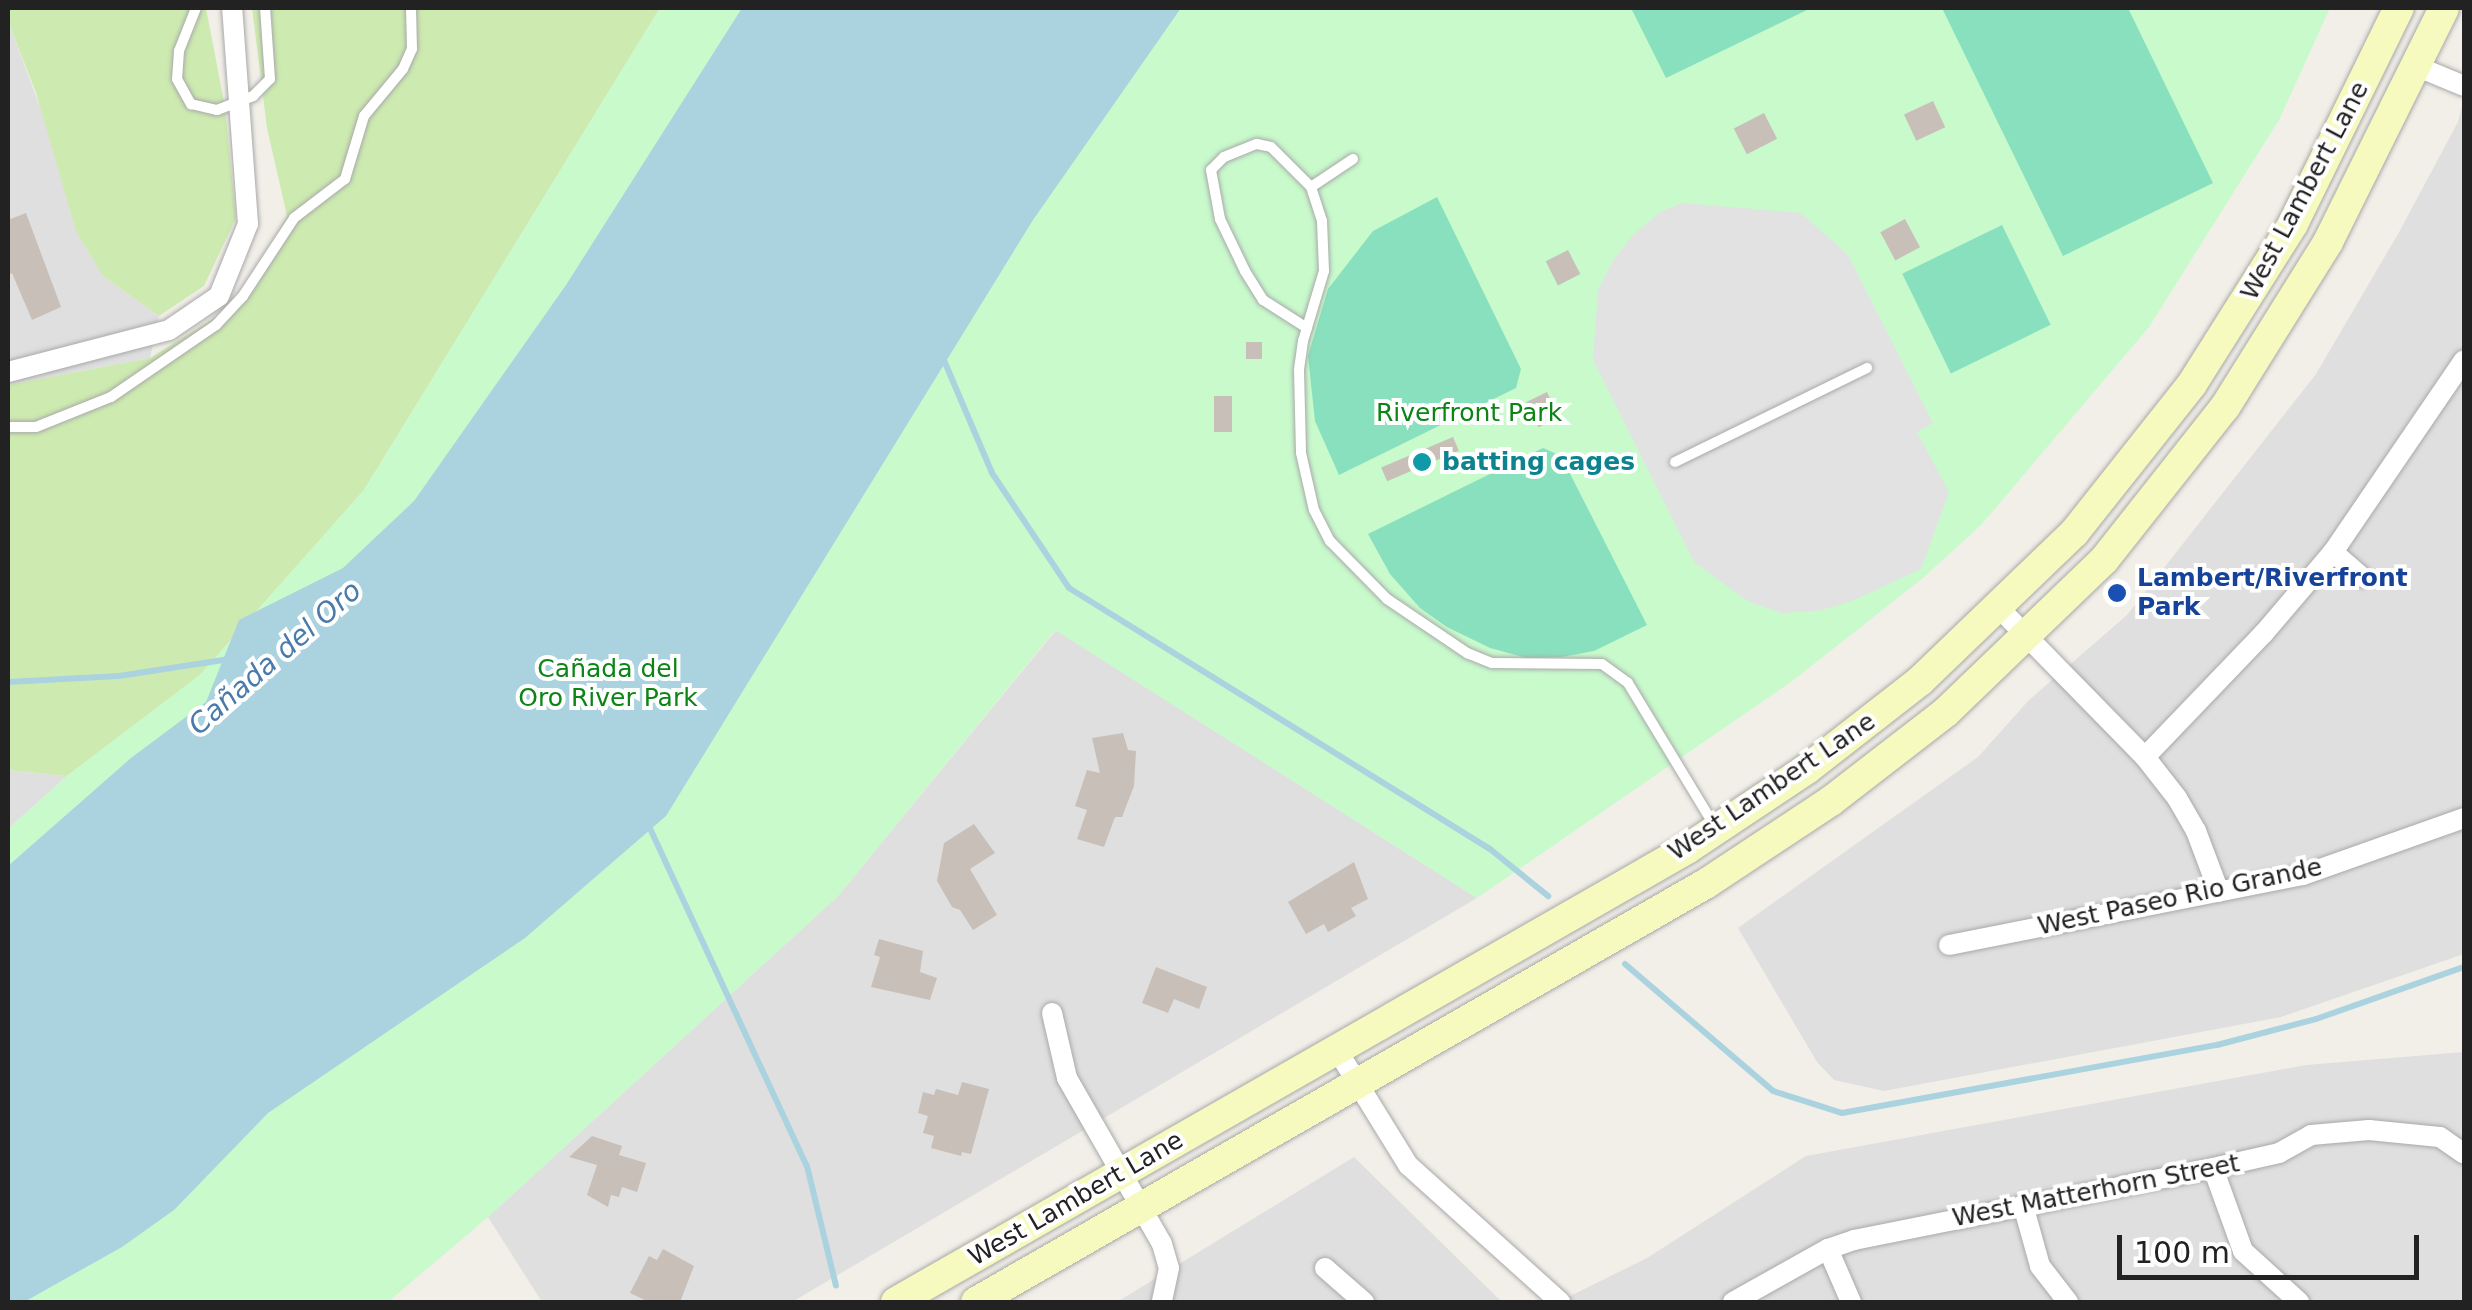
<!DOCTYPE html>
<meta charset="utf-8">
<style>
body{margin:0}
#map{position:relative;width:2472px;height:1310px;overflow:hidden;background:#f2efe9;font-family:"DejaVu Sans",sans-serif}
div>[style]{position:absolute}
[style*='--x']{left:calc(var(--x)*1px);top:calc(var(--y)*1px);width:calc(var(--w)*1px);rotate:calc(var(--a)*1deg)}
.residential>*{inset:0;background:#e0dfdf}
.grass>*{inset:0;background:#cdebb0}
.park>*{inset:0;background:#c8facc}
.pitch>*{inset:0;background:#88e0be;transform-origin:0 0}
.parking>*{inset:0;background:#e2e2e2}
.water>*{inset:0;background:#aad3df}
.stream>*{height:6px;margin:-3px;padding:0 3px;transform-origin:3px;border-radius:3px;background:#aad3df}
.building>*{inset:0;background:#c7bfb8;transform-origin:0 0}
.roads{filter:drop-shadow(0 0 2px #a9a9a9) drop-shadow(0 0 2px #a9a9a9)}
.lane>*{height:10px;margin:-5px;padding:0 5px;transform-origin:5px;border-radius:5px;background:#fff}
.street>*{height:20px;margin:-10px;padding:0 10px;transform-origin:10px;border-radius:10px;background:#fff}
.secondary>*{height:30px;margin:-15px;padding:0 15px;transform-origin:15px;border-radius:15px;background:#f7fabf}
.dots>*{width:28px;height:28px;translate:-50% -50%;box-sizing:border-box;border:5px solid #fff;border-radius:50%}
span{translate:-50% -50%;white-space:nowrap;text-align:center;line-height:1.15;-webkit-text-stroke:8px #fff;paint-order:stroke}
.street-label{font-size:25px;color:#222}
.park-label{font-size:25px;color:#0c8416}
.culture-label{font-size:25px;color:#0d838f;font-weight:700}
.left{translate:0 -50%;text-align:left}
.transit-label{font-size:25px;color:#164399;font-weight:700}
.water-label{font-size:28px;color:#4a7aab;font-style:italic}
.frame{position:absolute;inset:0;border:10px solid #222;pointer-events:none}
.scale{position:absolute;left:2117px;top:1235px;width:302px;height:45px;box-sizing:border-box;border:5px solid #222;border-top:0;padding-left:12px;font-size:30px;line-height:35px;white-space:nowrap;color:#222;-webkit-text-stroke:8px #fff;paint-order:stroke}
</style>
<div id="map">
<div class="residential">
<div style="clip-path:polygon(8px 21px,103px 276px,159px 316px,150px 358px,8px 385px)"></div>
<div style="clip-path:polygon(2464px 98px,2464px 954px,2281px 1017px,1884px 1091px,1834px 1080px,1817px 1062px,1738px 928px,1978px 757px,2029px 700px,2127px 615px,2316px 374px,2398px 234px,2458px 122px)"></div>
<div style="clip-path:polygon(1056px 630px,1477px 898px,792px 1302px,542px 1302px,488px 1217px,838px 896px)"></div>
<div style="clip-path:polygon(8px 770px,67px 776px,8px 829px)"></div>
<div style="clip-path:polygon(2464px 1052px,2464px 1302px,1558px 1302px,1647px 1258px,1806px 1156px,2306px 1065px)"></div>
<div style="clip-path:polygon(1354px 1157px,1502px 1302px,1117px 1302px)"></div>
</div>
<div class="grass">
<div style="clip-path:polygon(8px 8px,206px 8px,225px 107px,236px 218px,204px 286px,159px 316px,103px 276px,76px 231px,36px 93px,8px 21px)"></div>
<div style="clip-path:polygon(252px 8px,660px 8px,364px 490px,200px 675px,67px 776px,8px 770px,8px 385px,150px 358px,240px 302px,287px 216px,267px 128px)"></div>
</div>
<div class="park">
<div style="clip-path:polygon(660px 8px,2330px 8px,2279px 120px,2149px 327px,1982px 524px,1923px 578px,1791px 682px,1477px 898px,1055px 630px,838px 896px,488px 1217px,388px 1302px,8px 1302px,8px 829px,67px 776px,200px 675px,364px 490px)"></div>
</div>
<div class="pitch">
<div style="clip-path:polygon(1631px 8px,1811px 8px,1666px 78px)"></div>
<div style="clip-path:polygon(1942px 8px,2128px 8px,2213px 183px,2063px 256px)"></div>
<div style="clip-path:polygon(1437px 197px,1521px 369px,1516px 388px,1339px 475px,1315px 421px,1308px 356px,1328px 289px,1373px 231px)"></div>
<div style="left:2002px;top:225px;width:111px;height:111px;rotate:64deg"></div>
<div style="clip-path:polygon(1543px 448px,1561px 456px,1647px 625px,1594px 651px,1562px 657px,1527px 658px,1490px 648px,1447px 627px,1420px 608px,1390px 574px,1368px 534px)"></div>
</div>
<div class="parking">
<div style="clip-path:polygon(1682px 203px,1801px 213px,1848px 255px,1933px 423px,1917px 432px,1949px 492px,1921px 569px,1852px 601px,1818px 611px,1782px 613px,1749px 602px,1694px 562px,1593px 360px,1598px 291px,1612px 262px,1631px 237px,1660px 212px)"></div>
</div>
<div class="water">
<div style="clip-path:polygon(742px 8px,1181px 8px,1033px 220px,666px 816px,525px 938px,268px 1113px,174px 1210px,122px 1247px,24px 1302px,8px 1302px,8px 866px,131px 758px,206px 702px,239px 620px,343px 568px,414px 501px,566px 285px)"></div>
</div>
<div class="stream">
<div style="--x:943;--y:358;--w:125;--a:66.9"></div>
<div style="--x:992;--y:473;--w:138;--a:56.2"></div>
<div style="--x:1069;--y:588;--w:495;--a:31.8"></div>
<div style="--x:1490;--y:849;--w:75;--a:39"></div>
<div style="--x:8;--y:682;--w:111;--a:-3.1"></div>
<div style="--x:119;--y:676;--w:112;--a:-8.7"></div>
<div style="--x:647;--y:822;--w:379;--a:65.1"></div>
<div style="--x:807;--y:1166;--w:123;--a:76.4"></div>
<div style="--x:1625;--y:964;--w:195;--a:40.6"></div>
<div style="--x:1773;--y:1091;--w:72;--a:17.7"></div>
<div style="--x:1842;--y:1113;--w:381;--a:-10.3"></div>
<div style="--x:2217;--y:1045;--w:102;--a:-14.7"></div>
<div style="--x:2316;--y:1019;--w:157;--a:-19.4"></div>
</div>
<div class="building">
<div style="left:1933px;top:101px;width:29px;height:32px;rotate:65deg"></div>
<div style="left:1764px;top:113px;width:29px;height:34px;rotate:63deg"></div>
<div style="clip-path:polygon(26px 213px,61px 307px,32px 320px,12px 273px,8px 275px,8px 220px)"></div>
<div style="left:1905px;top:219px;width:32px;height:28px;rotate:62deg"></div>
<div style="left:1568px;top:250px;width:27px;height:25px;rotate:63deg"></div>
<div style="left:1262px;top:342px;width:17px;height:16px;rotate:90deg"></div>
<div style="left:1547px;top:392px;width:28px;height:23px;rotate:64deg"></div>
<div style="left:1214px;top:396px;width:18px;height:36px"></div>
<div style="left:1453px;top:437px;width:15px;height:78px;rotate:67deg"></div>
<div style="clip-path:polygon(1123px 733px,1128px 750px,1136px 751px,1134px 786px,1122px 817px,1115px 817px,1104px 847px,1077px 839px,1087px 810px,1075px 806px,1087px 770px,1100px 773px,1092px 738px)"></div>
<div style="clip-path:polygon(974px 824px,995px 853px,970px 869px,997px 915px,973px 930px,960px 910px,952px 907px,937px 881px,944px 843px)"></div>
<div style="clip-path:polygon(1354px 862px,1368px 899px,1351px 908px,1356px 916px,1328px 932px,1324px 924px,1306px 934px,1288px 902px)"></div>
<div style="clip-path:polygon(879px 939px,923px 951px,920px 972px,937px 978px,930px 1000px,871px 987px,880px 957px,874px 955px)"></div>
<div style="clip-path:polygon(1156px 967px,1207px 987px,1199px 1009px,1174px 999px,1168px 1013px,1142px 1003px)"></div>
<div style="clip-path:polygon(962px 1082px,989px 1089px,971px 1154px,962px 1152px,961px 1156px,931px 1148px,934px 1136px,923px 1133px,928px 1116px,918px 1113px,923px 1092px,934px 1095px,936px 1089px,958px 1095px)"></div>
<div style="clip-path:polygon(592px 1136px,622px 1146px,619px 1155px,646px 1163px,637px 1192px,622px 1187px,619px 1197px,611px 1195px,608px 1207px,587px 1195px,597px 1165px,569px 1157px)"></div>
<div style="clip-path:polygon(663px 1249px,694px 1266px,680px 1302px,649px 1302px,630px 1293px,649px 1256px,657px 1260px)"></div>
</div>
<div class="roads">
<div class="lane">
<div style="--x:196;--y:8;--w:46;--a:111.6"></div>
<div style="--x:179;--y:51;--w:28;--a:94"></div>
<div style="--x:177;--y:79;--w:29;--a:61"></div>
<div style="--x:191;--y:104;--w:27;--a:13"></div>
<div style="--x:217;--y:110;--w:39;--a:-21"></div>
<div style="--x:253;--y:96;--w:24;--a:-45"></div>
<div style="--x:270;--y:79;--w:71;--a:-94"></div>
<div style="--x:1353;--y:159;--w:50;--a:146.3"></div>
<div style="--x:1311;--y:187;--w:36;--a:72"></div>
<div style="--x:1322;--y:221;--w:50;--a:87.7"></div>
<div style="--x:1324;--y:271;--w:73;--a:106.7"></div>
<div style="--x:1303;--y:341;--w:29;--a:98"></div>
<div style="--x:1299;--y:370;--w:83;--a:88.6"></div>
<div style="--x:1301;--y:453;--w:58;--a:77.2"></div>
<div style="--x:1314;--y:510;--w:35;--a:63"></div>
<div style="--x:1330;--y:541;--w:81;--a:45.5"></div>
<div style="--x:1387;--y:599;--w:97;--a:34"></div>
<div style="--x:1467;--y:653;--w:27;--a:22"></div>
<div style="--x:1492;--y:663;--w:110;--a:0.5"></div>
<div style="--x:1602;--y:664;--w:32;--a:36"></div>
<div style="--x:1628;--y:683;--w:166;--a:58.8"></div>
<div style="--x:1307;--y:328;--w:52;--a:-147.5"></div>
<div style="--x:1263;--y:300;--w:34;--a:-122"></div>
<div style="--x:1245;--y:271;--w:58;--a:-115.7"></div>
<div style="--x:1220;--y:219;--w:50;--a:-100.4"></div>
<div style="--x:1211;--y:170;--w:18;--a:-45"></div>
<div style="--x:1224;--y:157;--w:35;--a:-22"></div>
<div style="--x:1257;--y:144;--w:14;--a:12"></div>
<div style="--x:1271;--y:147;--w:57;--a:45"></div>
<div style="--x:8;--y:427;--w:28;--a:0"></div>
<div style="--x:36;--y:427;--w:81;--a:-21.8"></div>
<div style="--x:111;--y:397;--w:127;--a:-34.4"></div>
<div style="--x:216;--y:325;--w:40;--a:-47"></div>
<div style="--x:243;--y:296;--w:93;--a:-56.8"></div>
<div style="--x:294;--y:218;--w:64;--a:-37.4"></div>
<div style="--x:345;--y:179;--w:66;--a:-73.2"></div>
<div style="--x:364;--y:116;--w:61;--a:-50.3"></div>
<div style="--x:403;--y:69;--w:22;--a:-66"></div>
<div style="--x:412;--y:49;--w:41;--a:-91.4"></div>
<div style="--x:1675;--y:462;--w:214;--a:-26.1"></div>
</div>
<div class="street">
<div style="--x:2416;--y:66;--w:52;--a:22.6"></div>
<div style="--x:8;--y:372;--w:166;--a:-14.6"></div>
<div style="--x:169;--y:330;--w:60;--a:-34.2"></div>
<div style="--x:219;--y:296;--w:78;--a:-68.1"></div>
<div style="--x:248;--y:224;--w:217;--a:-94.2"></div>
<div style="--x:2333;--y:552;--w:38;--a:41"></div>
<div style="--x:2000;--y:609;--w:207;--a:45.6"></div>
<div style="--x:2145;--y:757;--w:52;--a:52"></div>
<div style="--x:2177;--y:798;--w:38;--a:60"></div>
<div style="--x:2196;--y:831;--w:65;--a:69.3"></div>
<div style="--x:2145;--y:757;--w:172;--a:-46.2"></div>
<div style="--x:2264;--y:633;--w:106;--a:-49.6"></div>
<div style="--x:2333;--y:552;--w:232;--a:-55.7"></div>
<div style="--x:1949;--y:945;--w:361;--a:-11.2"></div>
<div style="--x:2303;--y:875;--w:171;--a:-19.5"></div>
<div style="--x:1052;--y:1013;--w:67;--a:77"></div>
<div style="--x:1067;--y:1078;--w:191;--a:60.2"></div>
<div style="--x:1162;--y:1244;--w:25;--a:74"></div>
<div style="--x:1169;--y:1268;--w:35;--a:102"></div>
<div style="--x:1337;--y:1050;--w:135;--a:58.3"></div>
<div style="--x:1408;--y:1165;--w:205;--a:42"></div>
<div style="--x:2213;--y:1168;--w:88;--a:70.1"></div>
<div style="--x:2243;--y:1251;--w:76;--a:42.3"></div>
<div style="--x:2023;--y:1205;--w:63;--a:74.4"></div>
<div style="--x:2040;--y:1266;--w:46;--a:52.1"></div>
<div style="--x:1828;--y:1249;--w:58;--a:66.5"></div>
<div style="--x:1325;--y:1268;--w:52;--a:41.1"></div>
<div style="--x:1733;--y:1302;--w:109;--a:-29.2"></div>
<div style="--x:1828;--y:1249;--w:28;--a:-19"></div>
<div style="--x:1854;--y:1240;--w:366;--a:-11.3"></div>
<div style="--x:2213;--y:1168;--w:68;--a:-12.8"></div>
<div style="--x:2279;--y:1153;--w:37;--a:-29"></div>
<div style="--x:2311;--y:1135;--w:58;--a:-4.9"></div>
<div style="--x:2369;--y:1130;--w:71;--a:5.6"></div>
<div style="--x:2440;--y:1137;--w:29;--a:35"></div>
</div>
<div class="secondary">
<div style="--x:896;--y:1302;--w:912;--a:-29.8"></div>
<div style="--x:1687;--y:849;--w:144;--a:-33.7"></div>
<div style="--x:1807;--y:769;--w:143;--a:-37.9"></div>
<div style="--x:1920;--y:681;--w:214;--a:-43.9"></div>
<div style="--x:2074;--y:533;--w:190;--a:-51.6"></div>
<div style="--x:2192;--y:384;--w:189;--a:-57.7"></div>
<div style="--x:2293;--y:224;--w:241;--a:-63.9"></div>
<div style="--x:976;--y:1302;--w:843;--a:-29.82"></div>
<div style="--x:1707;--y:883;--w:149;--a:-33.5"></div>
<div style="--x:1831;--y:801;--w:145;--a:-37.7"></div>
<div style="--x:1946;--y:712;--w:219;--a:-43.9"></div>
<div style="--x:2104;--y:560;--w:195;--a:-51.7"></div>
<div style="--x:2225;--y:407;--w:195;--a:-58"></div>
<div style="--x:2328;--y:242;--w:261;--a:-63.6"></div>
</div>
</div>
<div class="dots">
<div style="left:1422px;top:462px;background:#0f9aa8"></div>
<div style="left:2117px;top:593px;background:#1a4fb4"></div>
</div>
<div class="street-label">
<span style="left:2305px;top:191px;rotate:-62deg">West Lambert Lane</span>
<span style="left:1772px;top:787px;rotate:-34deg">West Lambert Lane</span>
<span style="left:2180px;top:897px;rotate:-12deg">West Paseo Rio Grande</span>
<span style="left:2096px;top:1191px;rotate:-11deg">West Matterhorn Street</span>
<span style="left:1076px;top:1199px;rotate:-30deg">West Lambert Lane</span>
</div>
<div class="park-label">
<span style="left:1469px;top:413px">Riverfront Park</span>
<span style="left:608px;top:684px">Cañada del<br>Oro River Park</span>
</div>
<div class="culture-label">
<span class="left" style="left:1442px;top:462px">batting cages</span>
</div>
<div class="transit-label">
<span class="left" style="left:2137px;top:593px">Lambert/Riverfront<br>Park</span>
</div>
<div class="water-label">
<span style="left:275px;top:658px;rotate:-41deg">Cañada del Oro</span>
</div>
<div class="frame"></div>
<div class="scale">100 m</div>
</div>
